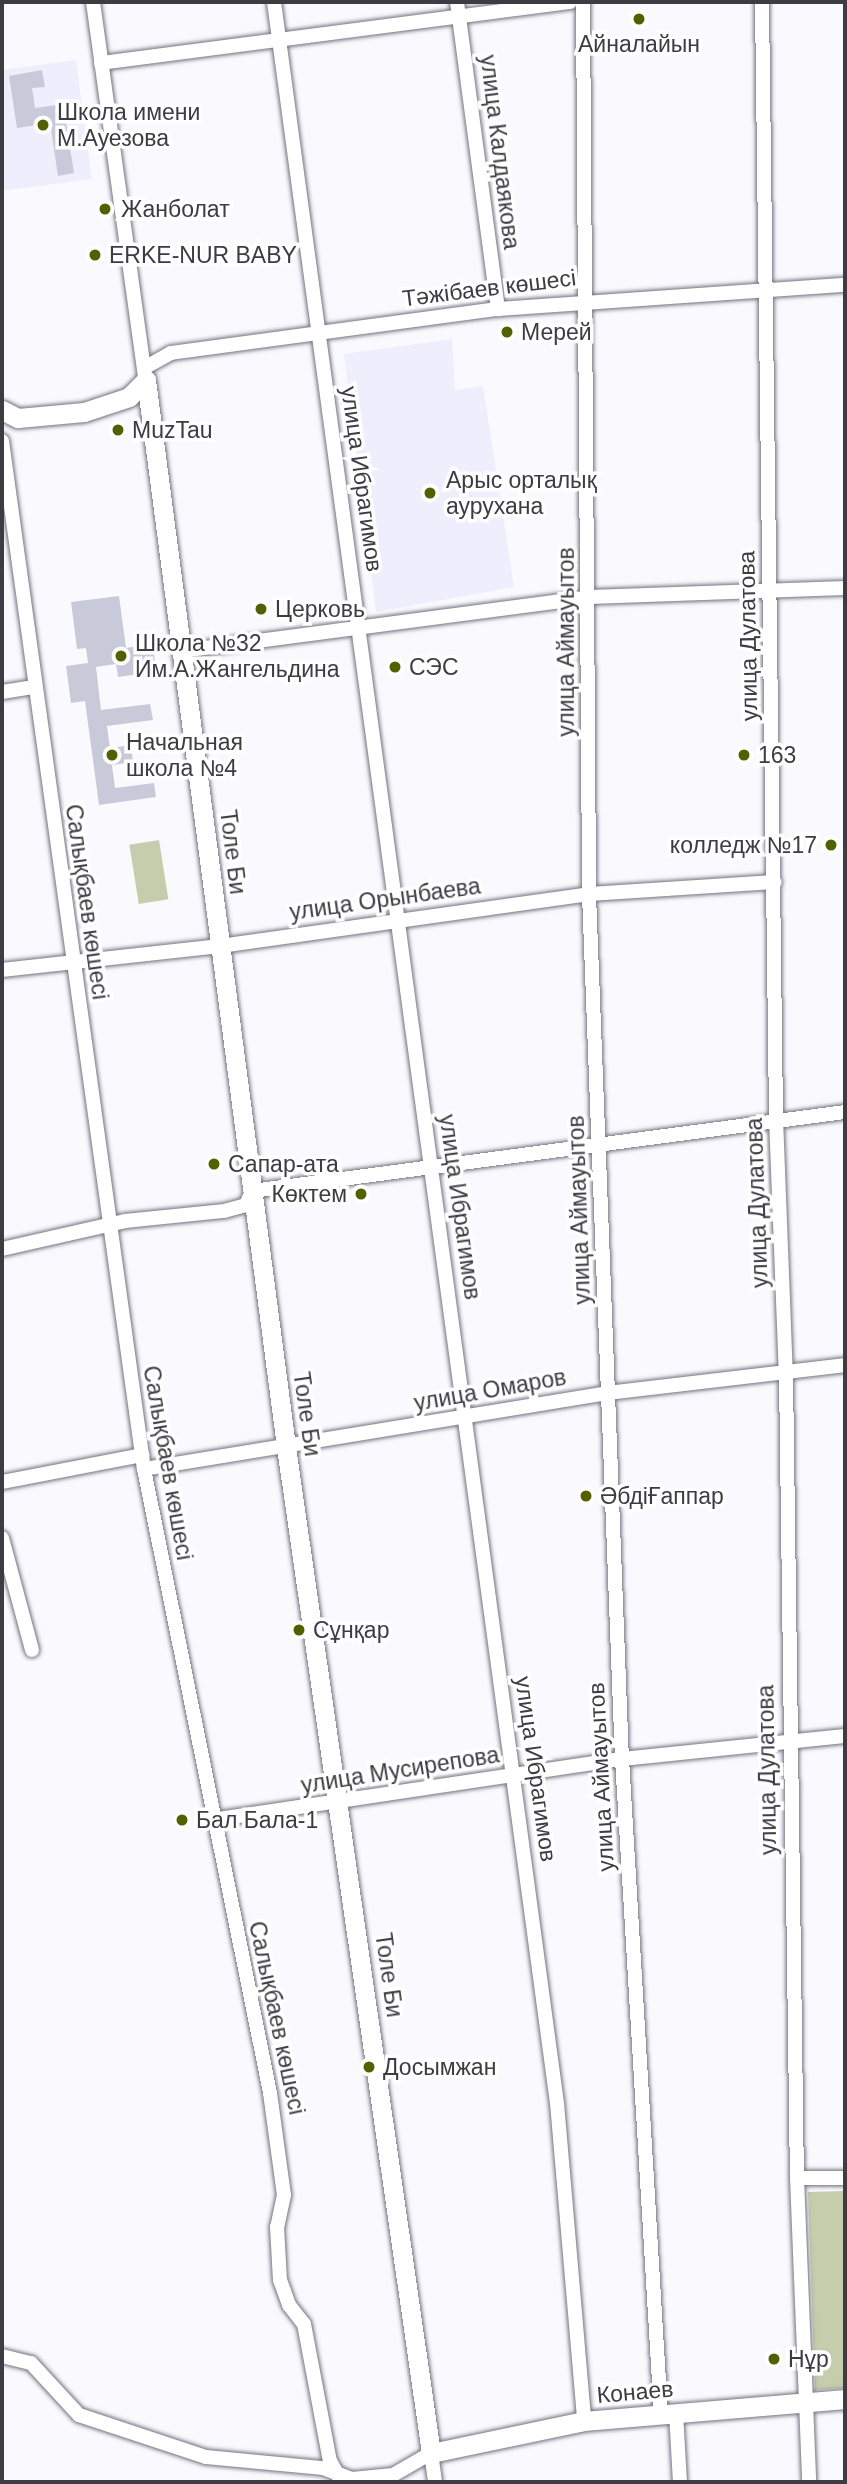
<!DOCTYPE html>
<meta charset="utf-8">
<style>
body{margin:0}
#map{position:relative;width:847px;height:2484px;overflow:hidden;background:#fafafe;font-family:Helvetica,sans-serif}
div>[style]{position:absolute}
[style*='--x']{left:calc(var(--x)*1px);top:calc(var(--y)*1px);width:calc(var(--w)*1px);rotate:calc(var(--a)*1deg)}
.built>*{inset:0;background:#eeeefc}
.green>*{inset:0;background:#c6cdad;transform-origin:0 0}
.building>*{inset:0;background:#c9cad9}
.roads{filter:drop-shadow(0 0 2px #737381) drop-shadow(0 0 2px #737381)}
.minor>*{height:14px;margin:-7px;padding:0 7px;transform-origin:7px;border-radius:7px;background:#fff}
.major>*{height:19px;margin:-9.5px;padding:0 9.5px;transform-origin:9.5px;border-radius:9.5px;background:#fff}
.dots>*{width:19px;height:19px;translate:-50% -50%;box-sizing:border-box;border:4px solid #fff;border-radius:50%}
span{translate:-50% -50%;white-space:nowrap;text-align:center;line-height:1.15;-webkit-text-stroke:7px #fff;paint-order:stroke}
.poi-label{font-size:23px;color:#3c3c42}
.left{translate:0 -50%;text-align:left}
.right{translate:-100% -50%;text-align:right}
.street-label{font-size:23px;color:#3c3c42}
.frame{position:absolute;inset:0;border:4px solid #3c3c42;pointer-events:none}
</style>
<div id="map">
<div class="built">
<div style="clip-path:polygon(76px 60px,92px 179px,2px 191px,2px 70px)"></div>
<div style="clip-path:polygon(452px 339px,455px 390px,483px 386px,514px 587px,376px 612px,344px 354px)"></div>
</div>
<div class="green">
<div style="left:159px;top:840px;width:60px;height:30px;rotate:81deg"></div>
<div style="clip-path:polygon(845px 2191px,845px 2388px,815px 2390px,808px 2192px)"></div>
</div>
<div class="building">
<div style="clip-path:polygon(42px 70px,45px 87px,32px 88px,35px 108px,63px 104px,74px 173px,58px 176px,50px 123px,17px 128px,9px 76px)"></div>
<div style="clip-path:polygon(119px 596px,126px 648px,153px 644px,156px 672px,118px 677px,116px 664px,96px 667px,101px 710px,150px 704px,153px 720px,107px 726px,110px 748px,131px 745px,133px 762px,112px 765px,115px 788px,154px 783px,156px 797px,99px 805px,85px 701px,71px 703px,66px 666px,88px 663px,86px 648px,77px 649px,71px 602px)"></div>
</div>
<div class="roads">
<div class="minor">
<div style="--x:93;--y:2;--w:377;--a:82.1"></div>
<div style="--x:274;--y:2;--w:2120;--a:82.33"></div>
<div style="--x:557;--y:2103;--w:319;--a:85.1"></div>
<div style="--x:457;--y:2;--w:310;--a:82.4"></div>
<div style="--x:583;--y:2;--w:892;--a:89.61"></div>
<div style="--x:589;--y:894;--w:866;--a:87.82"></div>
<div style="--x:622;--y:1759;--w:657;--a:86.6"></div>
<div style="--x:762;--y:2;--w:1116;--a:89.28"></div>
<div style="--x:776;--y:1118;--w:256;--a:87.8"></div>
<div style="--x:786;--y:1374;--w:804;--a:89.22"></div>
<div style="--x:797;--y:2178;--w:304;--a:87.7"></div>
<div style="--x:101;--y:63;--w:473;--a:-7.4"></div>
<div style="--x:144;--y:368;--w:31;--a:-29"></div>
<div style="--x:171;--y:353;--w:330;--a:-7.7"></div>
<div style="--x:498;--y:309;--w:348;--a:-4"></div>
<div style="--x:2;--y:441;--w:1038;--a:82.14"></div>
<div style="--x:144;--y:1469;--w:637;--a:78.58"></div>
<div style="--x:270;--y:2093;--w:103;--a:82.2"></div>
<div style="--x:284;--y:2195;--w:33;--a:102"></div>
<div style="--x:277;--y:2227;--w:53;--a:86.8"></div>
<div style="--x:280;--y:2280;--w:27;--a:70"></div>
<div style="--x:289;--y:2305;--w:24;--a:52"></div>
<div style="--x:304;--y:2324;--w:139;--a:79.3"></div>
<div style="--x:330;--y:2461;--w:18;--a:61"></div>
<div style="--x:182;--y:651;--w:412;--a:-7.5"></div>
<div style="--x:590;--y:597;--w:255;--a:-2"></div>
<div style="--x:2;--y:692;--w:31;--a:-9"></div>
<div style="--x:2;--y:970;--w:219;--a:-6.3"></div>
<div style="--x:220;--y:946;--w:373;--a:-8"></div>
<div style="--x:589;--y:894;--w:186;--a:-3.7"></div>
<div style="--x:2;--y:1249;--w:126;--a:-12.8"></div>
<div style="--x:125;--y:1221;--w:100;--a:-5.8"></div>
<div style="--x:224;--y:1211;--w:23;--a:-15"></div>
<div style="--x:246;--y:1205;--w:15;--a:-67"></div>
<div style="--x:252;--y:1191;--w:598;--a:-7.59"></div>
<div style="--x:144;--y:1469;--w:470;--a:-9.3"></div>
<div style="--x:608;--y:1393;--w:239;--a:-6.7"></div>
<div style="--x:2;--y:1482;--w:143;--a:-10.9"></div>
<div style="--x:2;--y:1538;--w:116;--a:75"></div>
<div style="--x:212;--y:1820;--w:415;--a:-8.5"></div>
<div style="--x:622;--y:1759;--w:224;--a:-5.9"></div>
<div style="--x:797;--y:2178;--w:48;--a:0"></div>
<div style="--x:2;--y:2356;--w:30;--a:14"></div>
<div style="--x:31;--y:2363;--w:71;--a:47.3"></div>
<div style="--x:79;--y:2415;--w:134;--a:18.3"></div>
<div style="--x:206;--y:2457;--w:118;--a:5.4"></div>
<div style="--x:323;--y:2468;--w:31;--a:21"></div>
<div style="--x:352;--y:2479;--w:41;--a:-5.6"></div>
<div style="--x:393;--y:2475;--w:44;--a:-30.1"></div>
<div style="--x:676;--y:2413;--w:69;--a:86.7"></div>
<div style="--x:431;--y:2453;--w:29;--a:82"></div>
</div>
<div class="major">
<div style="--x:146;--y:380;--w:1076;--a:82.52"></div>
<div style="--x:286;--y:1447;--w:1016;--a:81.8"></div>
<div style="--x:431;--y:2453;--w:156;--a:-11.8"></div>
<div style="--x:584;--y:2421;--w:262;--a:-4.8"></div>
<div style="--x:2;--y:410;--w:18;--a:27"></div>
<div style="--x:18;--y:418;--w:66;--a:-5.2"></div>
<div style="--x:84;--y:412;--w:47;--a:-18.4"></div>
<div style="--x:129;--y:397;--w:24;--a:-45"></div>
</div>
</div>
<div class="dots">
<div style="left:639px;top:19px;background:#536000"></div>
<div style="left:43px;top:125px;background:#536000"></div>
<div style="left:105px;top:209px;background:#536000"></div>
<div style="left:95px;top:255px;background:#536000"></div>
<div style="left:507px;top:332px;background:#536000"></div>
<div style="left:118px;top:430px;background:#536000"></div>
<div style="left:430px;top:493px;background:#536000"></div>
<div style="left:261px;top:609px;background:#536000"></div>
<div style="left:121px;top:656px;background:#536000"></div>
<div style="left:395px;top:667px;background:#536000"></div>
<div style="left:112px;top:755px;background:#536000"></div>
<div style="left:744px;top:755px;background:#536000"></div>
<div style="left:831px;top:845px;background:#536000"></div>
<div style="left:214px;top:1164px;background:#536000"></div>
<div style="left:361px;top:1194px;background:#536000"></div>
<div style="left:586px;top:1496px;background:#536000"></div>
<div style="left:299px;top:1630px;background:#536000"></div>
<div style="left:182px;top:1820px;background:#536000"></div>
<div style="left:369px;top:2067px;background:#536000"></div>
<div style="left:774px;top:2359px;background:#536000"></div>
</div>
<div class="poi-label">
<span style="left:639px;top:44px">Айналайын</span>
<span class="left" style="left:57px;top:125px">Школа имени<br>М.Ауезова</span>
<span class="left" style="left:121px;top:209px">Жанболат</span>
<span class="left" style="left:109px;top:255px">ERKE-NUR BABY</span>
<span class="left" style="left:521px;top:332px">Мерей</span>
<span class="left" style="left:132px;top:430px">MuzTau</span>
<span class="left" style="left:446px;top:493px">Арыс орталық<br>аурухана</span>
<span class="left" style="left:275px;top:609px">Церковь</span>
<span class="left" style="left:135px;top:656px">Школа №32<br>Им.А.Жангельдина</span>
<span class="left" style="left:409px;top:667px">СЭС</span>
<span class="left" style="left:126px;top:755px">Начальная<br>школа №4</span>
<span class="left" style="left:758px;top:755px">163</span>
<span class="right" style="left:817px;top:845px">колледж №17</span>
<span class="left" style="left:228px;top:1164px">Сапар-ата</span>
<span class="right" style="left:347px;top:1194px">Көктем</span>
<span class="left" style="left:600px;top:1496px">ӘбдіҒаппар</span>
<span class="left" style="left:313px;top:1630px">Cұнқар</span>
<span class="left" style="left:196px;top:1820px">Бал Бала-1</span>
<span class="left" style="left:383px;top:2067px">Досымжан</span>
<span class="left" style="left:788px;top:2359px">Нұр</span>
</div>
<div class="street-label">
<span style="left:500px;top:152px;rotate:83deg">улица Калдаякова</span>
<span style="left:489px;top:288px;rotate:-7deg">Тәжібаев көшесі</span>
<span style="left:362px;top:479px;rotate:82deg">улица Ибрагимов</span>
<span style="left:748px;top:636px;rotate:-91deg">улица Дулатова</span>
<span style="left:566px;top:642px;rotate:-90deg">улица Аймауытов</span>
<span style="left:233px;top:852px;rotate:83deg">Толе Би</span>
<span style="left:385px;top:899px;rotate:-8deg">улица Орынбаева</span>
<span style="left:87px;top:902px;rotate:82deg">Салықбаев көшесі</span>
<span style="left:757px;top:1203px;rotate:-92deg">улица Дулатова</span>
<span style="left:460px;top:1207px;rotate:82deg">улица Ибрагимов</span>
<span style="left:579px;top:1210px;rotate:-92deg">улица Аймауытов</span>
<span style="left:490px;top:1390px;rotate:-10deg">улица Омаров</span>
<span style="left:307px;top:1414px;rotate:82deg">Толе Би</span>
<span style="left:168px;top:1463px;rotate:80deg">Салықбаев көшесі</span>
<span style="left:536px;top:1769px;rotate:82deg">улица Ибрагимов</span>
<span style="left:400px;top:1770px;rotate:-9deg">улица Мусирепова</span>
<span style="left:767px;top:1770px;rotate:-91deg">улица Дулатова</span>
<span style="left:601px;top:1777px;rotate:-93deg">улица Аймауытов</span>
<span style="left:389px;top:1975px;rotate:82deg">Толе Би</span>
<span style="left:277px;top:2018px;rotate:78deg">Салықбаев көшесі</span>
<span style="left:635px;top:2392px;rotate:-5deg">Конаев</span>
</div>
<div class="frame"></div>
</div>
